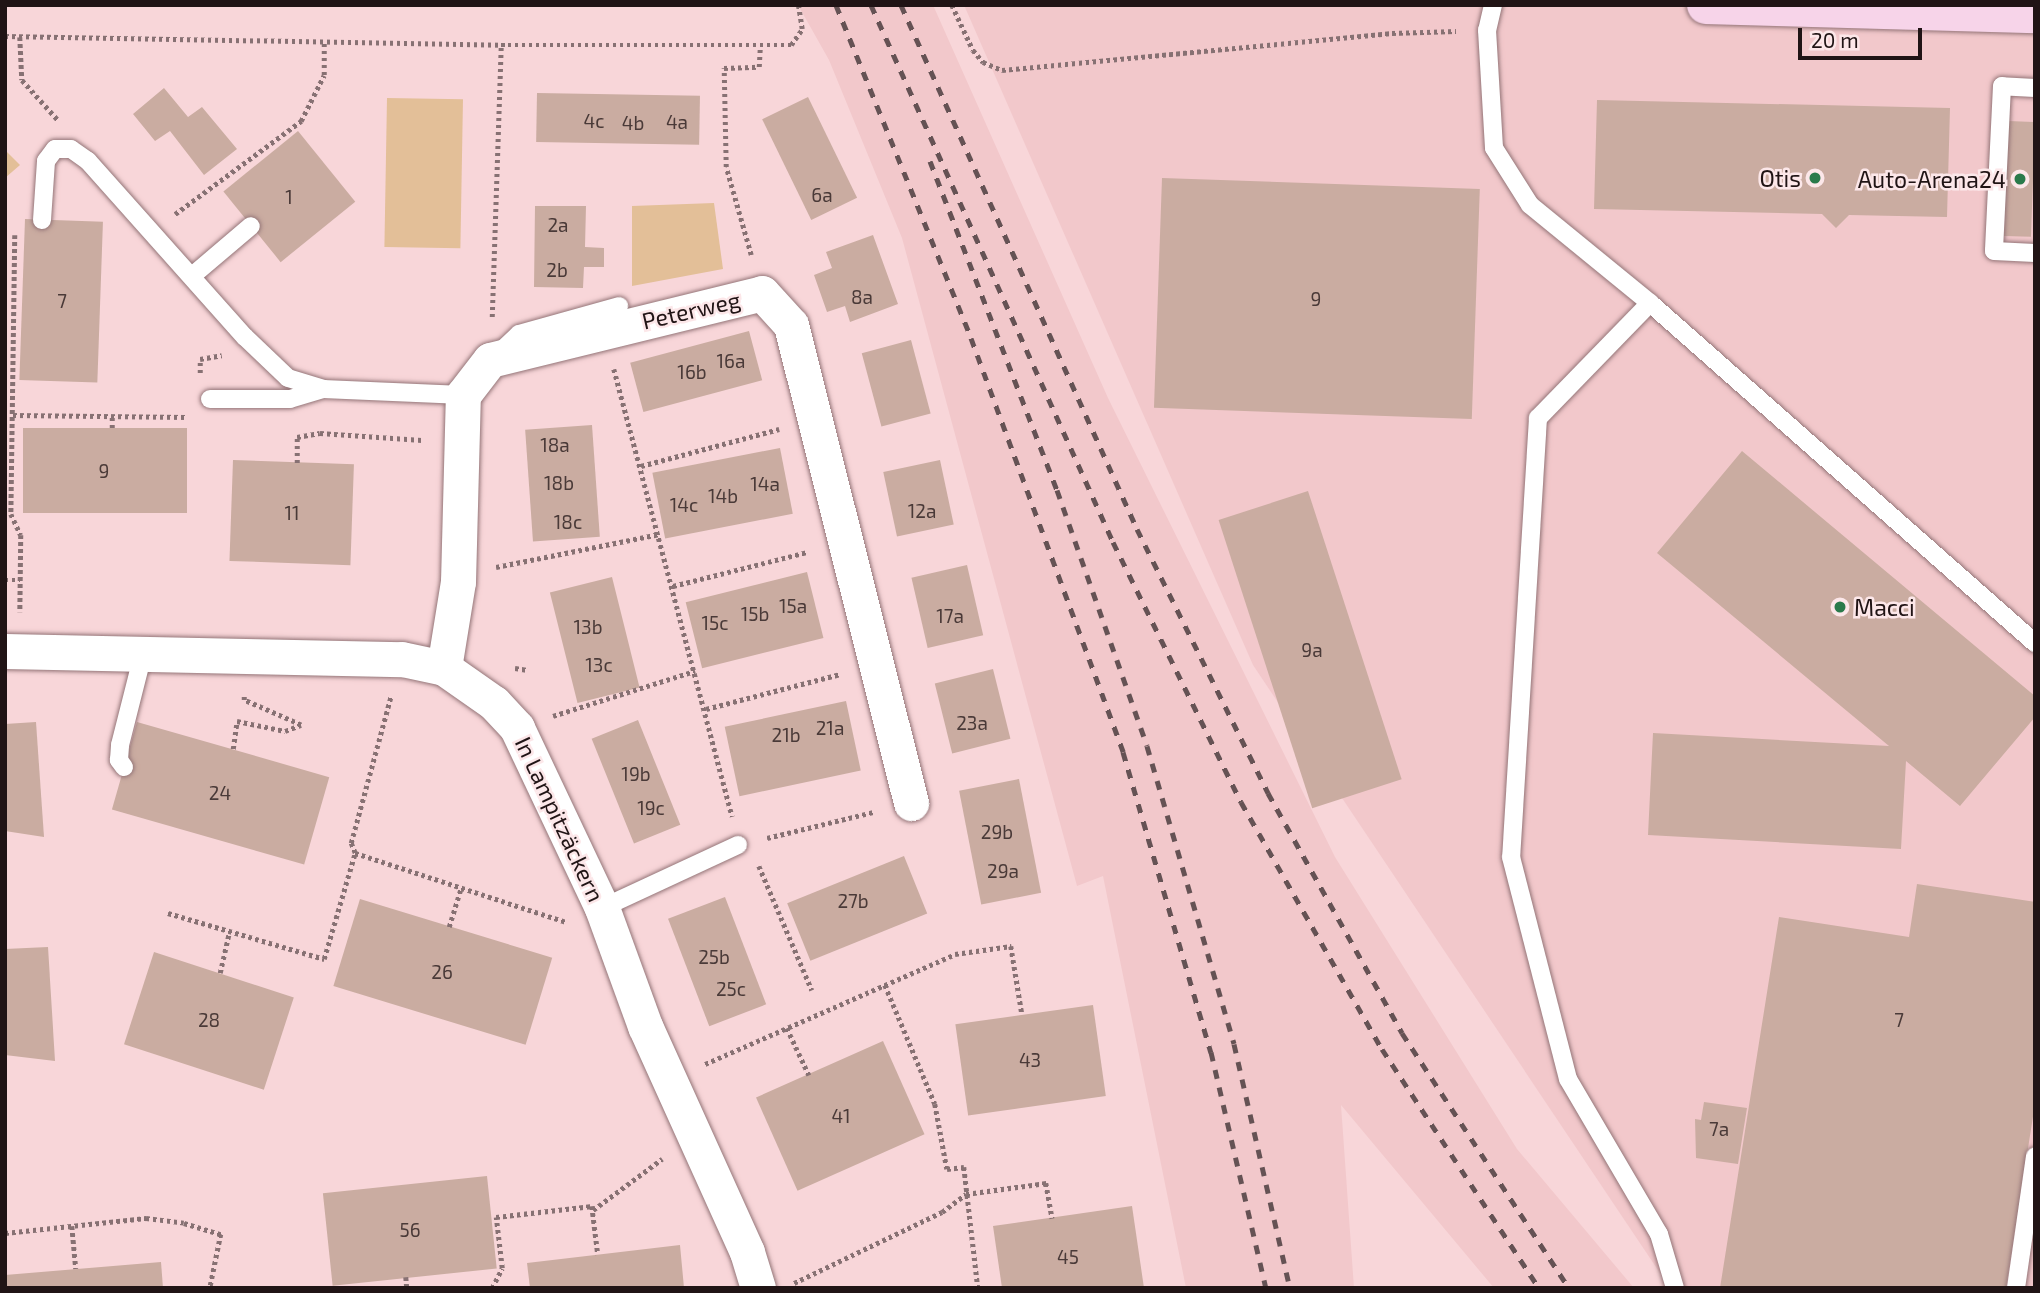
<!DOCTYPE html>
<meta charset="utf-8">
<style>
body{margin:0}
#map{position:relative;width:2040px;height:1293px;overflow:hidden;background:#f8d6d9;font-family:"Exo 2",sans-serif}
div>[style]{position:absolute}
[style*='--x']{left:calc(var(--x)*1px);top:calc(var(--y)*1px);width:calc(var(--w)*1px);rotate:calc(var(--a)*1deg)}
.built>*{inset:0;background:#f2c8cb}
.green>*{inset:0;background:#e3bf98;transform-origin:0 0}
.building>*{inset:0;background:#caaca1;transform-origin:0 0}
.path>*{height:4.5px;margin-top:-2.25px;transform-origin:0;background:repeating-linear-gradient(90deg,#877173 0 3.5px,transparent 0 7px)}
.roads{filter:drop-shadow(0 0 2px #947578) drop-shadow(0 0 2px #947578)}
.lane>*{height:18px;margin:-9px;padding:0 9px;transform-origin:9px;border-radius:9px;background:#fff}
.street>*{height:35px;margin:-17.5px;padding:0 17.5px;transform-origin:17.5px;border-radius:17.5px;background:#fff}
.secondary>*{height:38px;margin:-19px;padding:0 19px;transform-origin:19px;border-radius:19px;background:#f7d4e9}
.rail>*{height:5px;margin-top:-2.5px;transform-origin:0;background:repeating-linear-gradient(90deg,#655254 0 9px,transparent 0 18px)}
.dots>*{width:19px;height:19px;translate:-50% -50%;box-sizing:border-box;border:4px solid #fce7e9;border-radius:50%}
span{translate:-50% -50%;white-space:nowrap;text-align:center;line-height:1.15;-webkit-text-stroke:5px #fce7e9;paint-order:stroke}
.number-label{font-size:19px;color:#4a3a38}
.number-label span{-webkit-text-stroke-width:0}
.poi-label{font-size:23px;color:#201415}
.right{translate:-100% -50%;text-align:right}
.left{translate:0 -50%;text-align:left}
.street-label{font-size:23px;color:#201415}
.frame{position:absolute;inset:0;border:7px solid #201415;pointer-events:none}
.scale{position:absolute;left:1798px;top:28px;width:124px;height:32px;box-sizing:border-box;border:4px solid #201415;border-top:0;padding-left:9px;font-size:21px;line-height:24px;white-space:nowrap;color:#201415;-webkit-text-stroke:5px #fce7e9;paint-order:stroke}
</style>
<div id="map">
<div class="built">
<div style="clip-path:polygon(798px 5px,933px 5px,1108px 398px,1335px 857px,1517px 1149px,1634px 1288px,1494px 1288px,1341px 1105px,1354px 1288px,1186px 1288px,1103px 876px,1077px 886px,902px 238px,829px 60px)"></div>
<div style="clip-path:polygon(964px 5px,2035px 5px,2033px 1288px,1670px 1288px,1253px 665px)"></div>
</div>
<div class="green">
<div style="left:387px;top:98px;width:76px;height:149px;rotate:1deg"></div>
<div style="clip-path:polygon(5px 150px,20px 165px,5px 178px)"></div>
<div style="clip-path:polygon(714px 203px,723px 269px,632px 286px,632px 206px)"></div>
</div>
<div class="building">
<div style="clip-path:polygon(164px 88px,188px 117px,202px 107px,237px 149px,204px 175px,170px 131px,155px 141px,133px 114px)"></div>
<div style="left:537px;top:93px;width:163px;height:49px;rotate:1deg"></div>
<div style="left:808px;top:97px;width:112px;height:51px;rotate:64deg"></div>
<div style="clip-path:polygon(1597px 100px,1950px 108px,1947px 217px,1849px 215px,1836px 228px,1822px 214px,1594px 209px)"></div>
<div style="left:2008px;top:121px;width:27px;height:115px;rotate:2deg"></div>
<div style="left:298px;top:131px;width:91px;height:96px;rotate:51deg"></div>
<div style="left:1162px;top:178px;width:318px;height:230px;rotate:2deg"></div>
<div style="clip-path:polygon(535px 206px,586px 206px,585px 247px,604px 248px,604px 267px,584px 267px,583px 288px,534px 287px)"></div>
<div style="left:25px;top:219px;width:78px;height:161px;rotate:2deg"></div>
<div style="clip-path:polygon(873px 235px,898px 304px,850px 322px,845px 306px,827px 312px,814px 275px,832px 268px,826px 252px)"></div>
<div style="left:749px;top:331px;width:51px;height:123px;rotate:75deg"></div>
<div style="left:911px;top:340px;width:76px;height:51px;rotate:75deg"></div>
<div style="left:592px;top:425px;width:112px;height:67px;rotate:86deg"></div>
<div style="left:23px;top:428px;width:164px;height:85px"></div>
<div style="left:780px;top:448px;width:67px;height:130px;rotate:79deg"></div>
<div style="clip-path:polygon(1742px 451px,2035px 696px,2035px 717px,1960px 806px,1906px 761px,1901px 849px,1648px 835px,1653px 733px,1889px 746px,1657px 553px)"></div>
<div style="left:233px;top:460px;width:121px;height:101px;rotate:2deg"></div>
<div style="left:940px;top:460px;width:66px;height:58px;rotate:78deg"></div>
<div style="left:1308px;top:491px;width:303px;height:94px;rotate:72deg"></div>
<div style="left:967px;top:565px;width:72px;height:57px;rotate:77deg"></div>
<div style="left:807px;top:572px;width:68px;height:125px;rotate:76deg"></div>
<div style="left:612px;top:577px;width:114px;height:64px;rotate:76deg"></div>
<div style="left:993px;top:669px;width:72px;height:60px;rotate:76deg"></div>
<div style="left:846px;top:701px;width:71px;height:124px;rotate:78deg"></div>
<div style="left:638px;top:720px;width:113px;height:50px;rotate:68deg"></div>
<div style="clip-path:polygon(36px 722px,44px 837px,5px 831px,5px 724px)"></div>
<div style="left:137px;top:722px;width:200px;height:91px;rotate:16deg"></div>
<div style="left:1019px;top:779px;width:116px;height:61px;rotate:79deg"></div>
<div style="left:904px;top:856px;width:62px;height:126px;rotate:68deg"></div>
<div style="clip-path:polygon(1917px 884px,2035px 902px,2035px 1104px,2006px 1288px,1720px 1288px,1779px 917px,1909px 937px)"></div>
<div style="left:725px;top:897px;width:115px;height:61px;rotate:69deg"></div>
<div style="left:360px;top:899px;width:201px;height:91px;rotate:17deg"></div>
<div style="clip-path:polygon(48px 947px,55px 1061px,5px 1055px,5px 949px)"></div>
<div style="left:154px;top:952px;width:147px;height:97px;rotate:18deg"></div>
<div style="left:1093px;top:1005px;width:92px;height:139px;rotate:82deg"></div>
<div style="left:883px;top:1041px;width:102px;height:139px;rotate:66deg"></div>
<div style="clip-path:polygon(1704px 1102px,1747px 1108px,1738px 1164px,1696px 1158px,1695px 1119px,1701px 1120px)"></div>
<div style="left:487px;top:1176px;width:93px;height:165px;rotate:84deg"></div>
<div style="clip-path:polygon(1132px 1206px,1144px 1288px,1002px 1288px,993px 1226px)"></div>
<div style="clip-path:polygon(680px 1245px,684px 1288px,530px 1288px,527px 1263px)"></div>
<div style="clip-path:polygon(161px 1262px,163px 1288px,5px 1288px,5px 1275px)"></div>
</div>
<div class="path">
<div style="--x:952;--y:5;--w:50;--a:65"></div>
<div style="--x:973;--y:50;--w:16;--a:50"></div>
<div style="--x:983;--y:62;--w:21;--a:23"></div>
<div style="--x:1002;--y:70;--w:392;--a:-5.4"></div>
<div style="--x:1392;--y:33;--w:64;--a:-1.8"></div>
<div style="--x:5;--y:36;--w:496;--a:1"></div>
<div style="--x:20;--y:37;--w:43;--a:87.3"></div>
<div style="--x:22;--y:80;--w:54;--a:48"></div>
<div style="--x:175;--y:214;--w:157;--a:-36.4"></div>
<div style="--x:301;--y:121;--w:51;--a:-63.4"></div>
<div style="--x:324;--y:75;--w:33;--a:-90"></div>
<div style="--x:15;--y:235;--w:279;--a:90.8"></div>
<div style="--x:11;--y:514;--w:23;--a:65"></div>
<div style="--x:21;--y:535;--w:77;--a:90.7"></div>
<div style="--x:751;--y:255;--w:91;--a:-105.9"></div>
<div style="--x:726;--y:167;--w:99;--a:-91.2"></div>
<div style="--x:724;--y:68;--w:35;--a:-2"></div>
<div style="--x:759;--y:67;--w:18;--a:-87"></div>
<div style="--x:492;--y:317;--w:272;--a:-88.1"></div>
<div style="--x:501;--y:45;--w:290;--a:0"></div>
<div style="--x:791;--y:45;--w:19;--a:-55"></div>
<div style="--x:802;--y:29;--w:24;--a:-99"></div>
<div style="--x:614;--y:369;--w:463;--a:75.2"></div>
<div style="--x:200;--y:373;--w:14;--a:-90"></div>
<div style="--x:200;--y:359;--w:22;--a:-10"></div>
<div style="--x:13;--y:415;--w:173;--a:0.7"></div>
<div style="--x:112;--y:428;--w:12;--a:-90"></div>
<div style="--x:297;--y:463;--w:26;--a:-90"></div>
<div style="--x:297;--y:437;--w:23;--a:-10"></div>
<div style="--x:320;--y:433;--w:102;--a:3.9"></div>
<div style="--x:641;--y:466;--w:143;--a:-15"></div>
<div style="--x:496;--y:567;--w:167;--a:-11.4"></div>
<div style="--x:5;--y:580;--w:15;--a:0"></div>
<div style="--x:673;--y:586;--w:138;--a:-14.2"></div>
<div style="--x:515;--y:668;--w:13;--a:9"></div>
<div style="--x:706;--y:709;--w:138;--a:-14.6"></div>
<div style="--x:553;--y:716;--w:149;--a:-17.6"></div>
<div style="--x:233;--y:749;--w:28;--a:-82"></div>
<div style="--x:237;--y:721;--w:49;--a:11.8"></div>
<div style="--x:285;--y:731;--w:17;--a:-21"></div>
<div style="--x:301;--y:725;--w:62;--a:-156.3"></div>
<div style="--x:244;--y:700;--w:7;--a:-90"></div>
<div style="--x:767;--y:838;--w:110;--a:-13.7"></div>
<div style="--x:355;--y:853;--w:11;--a:-112"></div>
<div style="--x:351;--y:843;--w:152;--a:-74.8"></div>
<div style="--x:759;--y:866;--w:135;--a:66.9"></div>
<div style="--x:168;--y:913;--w:163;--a:16.4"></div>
<div style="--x:324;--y:959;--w:110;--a:-73.7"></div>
<div style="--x:355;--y:853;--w:222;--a:18.1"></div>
<div style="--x:449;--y:927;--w:41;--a:-72.9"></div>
<div style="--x:220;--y:973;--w:41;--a:-77.3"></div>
<div style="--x:885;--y:985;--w:129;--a:67.2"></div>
<div style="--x:935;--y:1104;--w:66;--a:79.5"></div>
<div style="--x:947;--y:1169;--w:17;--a:-7"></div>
<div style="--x:964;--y:1167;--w:122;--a:83.4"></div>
<div style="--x:787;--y:1028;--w:52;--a:64.9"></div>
<div style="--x:705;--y:1064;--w:273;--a:-23.7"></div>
<div style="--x:955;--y:954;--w:57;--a:-8.1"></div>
<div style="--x:1011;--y:946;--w:69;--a:80.8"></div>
<div style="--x:593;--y:1210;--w:86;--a:-36.5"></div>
<div style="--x:72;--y:1226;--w:43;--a:84.7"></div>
<div style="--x:5;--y:1233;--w:142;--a:-6.1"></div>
<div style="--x:146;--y:1218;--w:38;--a:7"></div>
<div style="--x:184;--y:1223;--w:39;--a:17"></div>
<div style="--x:221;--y:1234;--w:55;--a:101.5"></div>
<div style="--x:406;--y:1277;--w:11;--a:85"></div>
<div style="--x:794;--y:1283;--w:164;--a:-25.6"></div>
<div style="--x:942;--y:1212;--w:30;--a:-37"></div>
<div style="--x:966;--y:1194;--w:81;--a:-7.8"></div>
<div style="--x:1046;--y:1183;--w:36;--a:80"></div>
<div style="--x:492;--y:1288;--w:22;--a:-63"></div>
<div style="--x:502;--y:1268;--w:51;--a:-96.7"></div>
<div style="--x:496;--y:1217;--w:97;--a:-6.5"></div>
<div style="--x:592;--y:1206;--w:49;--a:83"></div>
</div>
<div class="roads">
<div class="lane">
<div style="--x:1493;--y:5;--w:26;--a:103"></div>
<div style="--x:1487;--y:30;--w:118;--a:86.6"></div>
<div style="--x:1494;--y:148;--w:67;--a:57.7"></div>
<div style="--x:1530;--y:205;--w:155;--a:39.2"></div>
<div style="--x:1650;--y:303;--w:514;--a:41.45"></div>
<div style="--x:2035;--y:88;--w:33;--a:-177"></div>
<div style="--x:2002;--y:86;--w:165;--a:92.8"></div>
<div style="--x:1994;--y:251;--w:41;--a:2.8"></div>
<div style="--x:42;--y:220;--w:59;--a:-86.1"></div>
<div style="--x:46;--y:161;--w:15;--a:-53"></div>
<div style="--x:55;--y:149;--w:16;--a:0"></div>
<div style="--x:71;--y:149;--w:21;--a:35"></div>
<div style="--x:88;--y:161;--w:236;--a:48.3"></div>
<div style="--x:245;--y:337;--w:59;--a:43.6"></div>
<div style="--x:288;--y:378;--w:37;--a:17"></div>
<div style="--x:323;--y:389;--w:140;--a:2.5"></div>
<div style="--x:192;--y:276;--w:77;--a:-40.3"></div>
<div style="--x:1650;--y:303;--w:161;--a:134.2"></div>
<div style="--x:1538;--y:418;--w:440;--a:93.5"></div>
<div style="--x:1511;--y:857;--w:229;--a:75.6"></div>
<div style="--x:1568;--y:1079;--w:180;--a:59.6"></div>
<div style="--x:1659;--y:1234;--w:56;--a:73.5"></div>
<div style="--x:501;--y:351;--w:25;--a:-43"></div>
<div style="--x:519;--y:334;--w:104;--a:-15.6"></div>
<div style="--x:210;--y:399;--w:80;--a:0"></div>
<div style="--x:290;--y:399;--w:34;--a:-17"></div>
<div style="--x:124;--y:767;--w:9;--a:-126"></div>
<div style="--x:119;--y:760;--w:15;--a:-86"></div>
<div style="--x:120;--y:745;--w:94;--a:-75.8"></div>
<div style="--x:602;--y:908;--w:150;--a:-24.9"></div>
<div style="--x:2016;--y:1288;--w:133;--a:-81.8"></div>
</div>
<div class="street">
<div style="--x:5;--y:651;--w:397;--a:1.2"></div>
<div style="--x:402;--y:659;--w:43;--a:12.1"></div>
<div style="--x:444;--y:668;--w:61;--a:35"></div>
<div style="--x:494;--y:703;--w:34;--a:47"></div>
<div style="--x:517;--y:728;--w:199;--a:64.7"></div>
<div style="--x:602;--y:908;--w:126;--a:70"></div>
<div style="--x:645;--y:1026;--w:248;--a:65.7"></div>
<div style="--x:747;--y:1252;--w:38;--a:73"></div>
<div style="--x:444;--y:668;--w:87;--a:-80.8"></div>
<div style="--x:458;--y:582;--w:187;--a:-88.5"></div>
<div style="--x:463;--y:395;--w:44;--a:-52.4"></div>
<div style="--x:490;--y:360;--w:280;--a:-13.8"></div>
<div style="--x:762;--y:293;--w:43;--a:47.8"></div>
<div style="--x:791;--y:325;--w:493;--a:75.9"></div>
</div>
<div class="secondary">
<div style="--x:1706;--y:5;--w:329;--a:1.6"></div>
</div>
</div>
<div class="rail">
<div style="--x:836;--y:5;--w:359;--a:67.9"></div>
<div style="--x:971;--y:338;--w:441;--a:69.8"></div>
<div style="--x:1123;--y:752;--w:313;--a:73.7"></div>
<div style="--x:1211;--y:1052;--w:242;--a:76.9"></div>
<div style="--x:871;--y:5;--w:589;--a:65.74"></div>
<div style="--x:1113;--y:542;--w:290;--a:63.8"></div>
<div style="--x:1241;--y:802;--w:284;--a:60.3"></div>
<div style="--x:1382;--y:1049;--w:286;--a:56.7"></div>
<div style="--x:901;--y:5;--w:575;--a:65.75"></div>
<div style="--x:1137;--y:529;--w:295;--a:63.6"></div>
<div style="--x:1268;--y:793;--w:275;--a:60.8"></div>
<div style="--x:1402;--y:1033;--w:305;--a:56.8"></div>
<div style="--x:930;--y:161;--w:353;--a:68.9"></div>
<div style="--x:1057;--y:490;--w:271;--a:70.6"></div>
<div style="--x:1147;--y:746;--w:310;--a:73.7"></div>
<div style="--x:1234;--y:1044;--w:250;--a:77.1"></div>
</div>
<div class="dots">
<div style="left:1815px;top:178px;background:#2a7a4b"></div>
<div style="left:2020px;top:179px;background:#2a7a4b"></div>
<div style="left:1840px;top:607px;background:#2a7a4b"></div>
</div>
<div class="number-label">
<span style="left:594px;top:121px">4c</span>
<span style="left:677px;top:122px">4a</span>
<span style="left:633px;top:123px">4b</span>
<span style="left:822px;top:195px">6a</span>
<span style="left:289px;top:197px">1</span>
<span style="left:558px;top:225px">2a</span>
<span style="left:557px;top:270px">2b</span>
<span style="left:862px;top:297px">8a</span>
<span style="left:1316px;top:299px">9</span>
<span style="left:62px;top:301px">7</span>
<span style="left:731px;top:361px">16a</span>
<span style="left:692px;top:372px">16b</span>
<span style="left:555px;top:445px">18a</span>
<span style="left:104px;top:471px">9</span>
<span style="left:559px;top:483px">18b</span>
<span style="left:765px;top:484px">14a</span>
<span style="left:723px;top:496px">14b</span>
<span style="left:684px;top:505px">14c</span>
<span style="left:922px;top:511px">12a</span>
<span style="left:292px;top:513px">11</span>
<span style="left:568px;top:522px">18c</span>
<span style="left:793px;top:606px">15a</span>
<span style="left:755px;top:614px">15b</span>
<span style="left:950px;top:616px">17a</span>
<span style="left:715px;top:623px">15c</span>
<span style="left:588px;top:627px">13b</span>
<span style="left:1312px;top:650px">9a</span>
<span style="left:599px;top:665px">13c</span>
<span style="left:972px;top:723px">23a</span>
<span style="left:830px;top:728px">21a</span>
<span style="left:786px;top:735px">21b</span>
<span style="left:636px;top:774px">19b</span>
<span style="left:220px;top:793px">24</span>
<span style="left:651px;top:808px">19c</span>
<span style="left:997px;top:832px">29b</span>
<span style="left:1003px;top:871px">29a</span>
<span style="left:853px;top:901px">27b</span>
<span style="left:714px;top:957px">25b</span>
<span style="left:442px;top:972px">26</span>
<span style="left:731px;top:989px">25c</span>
<span style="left:209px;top:1020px">28</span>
<span style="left:1899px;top:1020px">7</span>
<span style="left:1030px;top:1060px">43</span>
<span style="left:841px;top:1116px">41</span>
<span style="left:1719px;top:1129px">7a</span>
<span style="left:410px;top:1230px">56</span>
<span style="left:1068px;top:1257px">45</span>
</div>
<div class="poi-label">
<span class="right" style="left:1801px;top:178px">Otis</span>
<span class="right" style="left:2006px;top:179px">Auto-Arena24</span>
<span class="left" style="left:1854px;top:607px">Macci</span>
</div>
<div class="street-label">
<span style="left:691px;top:310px;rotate:-13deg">Peterweg</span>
<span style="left:560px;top:819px;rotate:65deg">In Lampitzäckern</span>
</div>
<div class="frame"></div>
<div class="scale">20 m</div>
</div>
